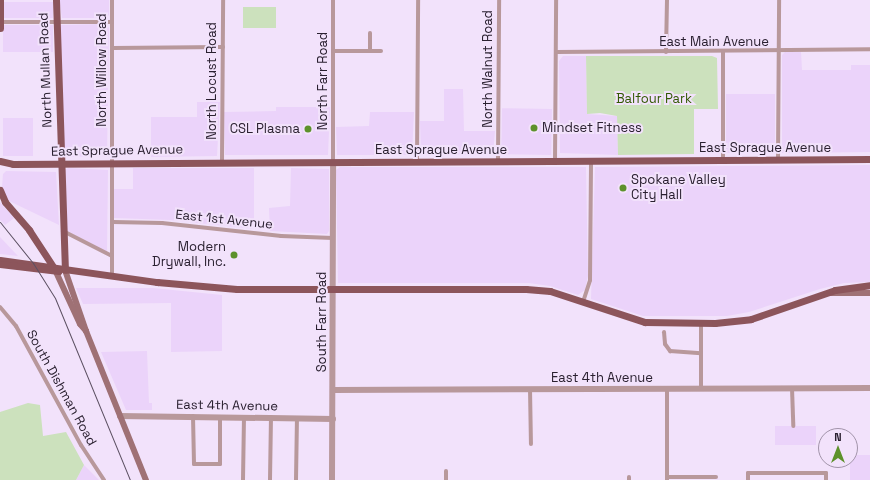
<!DOCTYPE html>
<style>
body{margin:0}
#map{position:relative;width:870px;height:480px;overflow:hidden;background:#f2e2fb;font-family:"Space Grotesk",sans-serif}
div>[style]{position:absolute}
[style*='--x']{left:calc(var(--x)*1px);top:calc(var(--y)*1px);width:calc(var(--w)*1px);rotate:calc(var(--a)*1deg)}
.built>*{inset:0;background:#ebd3fa;transform-origin:0 0}
.green>*{inset:0;background:#cce1bd;transform-origin:0 0}
.minor>*{height:4px;margin:-2px;padding:0 2px;transform-origin:2px;border-radius:2px;background:#b8989b}
.tertiary>*{height:5.5px;margin:-2.75px;padding:0 2.75px;transform-origin:2.75px;border-radius:2.75px;background:#b8989b}
.secondary>*{height:6px;margin:-3px;padding:0 3px;transform-origin:3px;border-radius:3px;background:#9f7175}
.primary>*{height:7px;margin:-3.5px;padding:0 3.5px;transform-origin:3.5px;border-radius:3.5px;background:#8c555b}
.rail>*{height:1px;margin:-0.5px;padding:0 0.5px;transform-origin:0.5px;border-radius:0.5px;background:#5c5062}
.dots>*{width:11px;height:11px;translate:-50% -50%;box-sizing:border-box;border:2px solid #f2e2fb;border-radius:50%}
span{translate:-50% -50%;white-space:nowrap;text-align:center;line-height:1.15;-webkit-text-stroke:4px #f2e2fb;paint-order:stroke}
.street-label{font-size:13px;color:#2a2030}
.park-label{font-size:13px;color:#325903}
.poi-label{font-size:13px;color:#2a2030}
.left{translate:0 -50%;text-align:left}
.right{translate:-100% -50%;text-align:right}
.north{position:absolute;left:818px;top:428px;width:40px;height:40px;box-sizing:border-box;background:#f2e2fb;border:1px solid #a294aa;border-radius:50%;rotate:0deg;font-size:11px;font-weight:700;line-height:16px;text-align:center;color:#2a2030}
.north::after{content:'';display:block;margin:auto;width:14px;height:18px;background:#5d912b;clip-path:polygon(50% 0,100% 100%,50% 72%,0 100%)}
</style>
<div id="map">
<div class="built">
<div style="clip-path:polygon(59px 0,109px 0,109px 15px,106px 18px,62px 18px)"></div>
<div style="left:3px;top:2px;width:50px;height:16px"></div>
<div style="left:53px;top:25px;width:27px;height:50px;rotate:90deg"></div>
<div style="clip-path:polygon(62px 25px,106px 24px,109px 28px,107px 156px,68px 157px,64px 154px,59px 26px)"></div>
<div style="clip-path:polygon(801px 52px,802px 70px,851px 70px,851px 65px,870px 65px,870px 152px,782px 153px,782px 55px,785px 52px)"></div>
<div style="clip-path:polygon(563px 56px,586px 56px,587px 114px,617px 116px,618px 155px,560px 153px,559px 61px)"></div>
<div style="clip-path:polygon(444px 89px,463px 89px,464px 131px,495px 131px,493px 155px,421px 154px,420px 121px,444px 121px)"></div>
<div style="left:726px;top:94px;width:49px;height:59px"></div>
<div style="clip-path:polygon(197px 102px,220px 102px,217px 156px,151px 157px,151px 117px,197px 117px)"></div>
<div style="clip-path:polygon(276px 107px,330px 107px,328px 155px,225px 155px,224px 112px,276px 111px)"></div>
<div style="left:552px;top:109px;width:46px;height:50px;rotate:91deg"></div>
<div style="clip-path:polygon(370px 112px,414px 112px,412px 155px,337px 155px,336px 127px,369px 126px)"></div>
<div style="left:3px;top:118px;width:30px;height:38px"></div>
<div style="clip-path:polygon(870px 165px,870px 282px,844px 283px,820px 289px,749px 312px,727px 316px,643px 316px,591px 299px,595px 167px)"></div>
<div style="clip-path:polygon(340px 167px,586px 167px,588px 276px,585px 290px,578px 295px,550px 286px,529px 283px,338px 283px,336px 170px)"></div>
<div style="clip-path:polygon(68px 168px,108px 170px,107px 252px,67px 231px,64px 170px)"></div>
<div style="clip-path:polygon(133px 168px,254px 168px,254px 229px,170px 220px,114px 218px,114px 189px,133px 189px)"></div>
<div style="clip-path:polygon(291px 168px,329px 169px,329px 231px,327px 234px,270px 231px,269px 208px,290px 206px)"></div>
<div style="clip-path:polygon(6px 171px,56px 172px,59px 225px,7px 200px,2px 187px,3px 174px)"></div>
<div style="clip-path:polygon(0 202px,14px 218px,5px 225px,0 220px)"></div>
<div style="clip-path:polygon(0 237px,18px 256px,0 254px)"></div>
<div style="clip-path:polygon(76px 288px,153px 288px,222px 295px,222px 351px,171px 352px,171px 303px,83px 304px)"></div>
<div style="clip-path:polygon(147px 351px,149px 403px,152px 403px,152px 410px,126px 410px,101px 352px)"></div>
<div style="left:775px;top:426px;width:41px;height:19px"></div>
<div style="left:850px;top:455px;width:20px;height:25px"></div>
<div style="clip-path:polygon(84px 465px,99px 480px,76px 480px)"></div>
</div>
<div class="green">
<div style="left:276px;top:7px;width:21px;height:33px;rotate:90deg"></div>
<div style="clip-path:polygon(586px 56px,712px 56px,717px 58px,718px 109px,694px 109px,694px 154px,618px 155px,617px 116px,600px 113px,587px 114px)"></div>
<div style="clip-path:polygon(28px 403px,40px 405px,43px 436px,66px 432px,84px 465px,76px 480px,0 480px,0 412px)"></div>
</div>
<div class="minor">
<div style="--x:112;--y:0;--w:276;--a:90"></div>
<div style="--x:333;--y:0;--w:163;--a:90"></div>
<div style="--x:0;--y:22;--w:112;--a:0"></div>
<div style="--x:370;--y:33;--w:18;--a:90"></div>
<div style="--x:113;--y:48;--w:110;--a:-0.5"></div>
<div style="--x:333;--y:51;--w:48;--a:0"></div>
<div style="--x:557;--y:52;--w:313;--a:-0.5"></div>
<div style="--x:666;--y:52;--w:52;--a:-88.9"></div>
<div style="--x:723;--y:160;--w:108;--a:-90"></div>
<div style="--x:778;--y:160;--w:160;--a:-89.6"></div>
<div style="--x:555;--y:161;--w:161;--a:-89.6"></div>
<div style="--x:222;--y:162;--w:162;--a:-89.6"></div>
<div style="--x:417;--y:162;--w:162;--a:-89.6"></div>
<div style="--x:498;--y:162;--w:162;--a:-89.6"></div>
<div style="--x:113;--y:222;--w:49;--a:1.2"></div>
<div style="--x:162;--y:223;--w:120;--a:6.2"></div>
<div style="--x:281;--y:236;--w:52;--a:2.2"></div>
<div style="--x:63;--y:231;--w:55;--a:27"></div>
<div style="--x:583;--y:302;--w:23;--a:-72"></div>
<div style="--x:590;--y:280;--w:118;--a:-89.5"></div>
<div style="--x:0;--y:307;--w:25;--a:50"></div>
<div style="--x:16;--y:326;--w:136;--a:61.4"></div>
<div style="--x:81;--y:445;--w:42;--a:56.7"></div>
<div style="--x:701;--y:323;--w:66;--a:90"></div>
<div style="--x:664;--y:332;--w:12;--a:85"></div>
<div style="--x:665;--y:344;--w:9;--a:54"></div>
<div style="--x:670;--y:351;--w:31;--a:4"></div>
<div style="--x:792;--y:388;--w:38;--a:88"></div>
<div style="--x:530;--y:389;--w:55;--a:89"></div>
<div style="--x:193;--y:416;--w:48;--a:88.8"></div>
<div style="--x:194;--y:464;--w:26;--a:0"></div>
<div style="--x:220;--y:464;--w:47;--a:-90"></div>
<div style="--x:446;--y:471;--w:9;--a:90"></div>
<div style="--x:667;--y:477;--w:49;--a:0"></div>
<div style="--x:243;--y:480;--w:63;--a:-89.1"></div>
<div style="--x:270;--y:480;--w:63;--a:-89.1"></div>
<div style="--x:296;--y:480;--w:62;--a:-89.1"></div>
<div style="--x:629;--y:480;--w:3;--a:-90"></div>
<div style="--x:667;--y:480;--w:90;--a:-90"></div>
<div style="--x:748;--y:480;--w:7;--a:-90"></div>
<div style="--x:748;--y:473;--w:78;--a:0"></div>
<div style="--x:826;--y:473;--w:7;--a:90"></div>
</div>
<div class="tertiary">
<div style="--x:333;--y:390;--w:537;--a:-0.21"></div>
<div style="--x:120;--y:416;--w:213;--a:0.8"></div>
<div style="--x:332;--y:480;--w:317;--a:-89.8"></div>
</div>
<div class="secondary">
<div style="--x:65;--y:270;--w:65;--a:71"></div>
<div style="--x:86;--y:331;--w:161;--a:68.1"></div>
<div style="--x:56;--y:272;--w:57;--a:65.2"></div>
<div style="--x:80;--y:324;--w:9;--a:49"></div>
<div style="--x:830;--y:293;--w:40;--a:0"></div>
</div>
<div class="primary">
<div style="--x:56;--y:0;--w:270;--a:88.1"></div>
<div style="--x:0;--y:28;--w:28;--a:-90"></div>
<div style="--x:0;--y:161;--w:13;--a:13"></div>
<div style="--x:13;--y:164;--w:857;--a:-0.33"></div>
<div style="--x:0;--y:190;--w:13;--a:67"></div>
<div style="--x:5;--y:202;--w:37;--a:49"></div>
<div style="--x:29;--y:230;--w:45;--a:56.7"></div>
<div style="--x:0;--y:260;--w:159;--a:8"></div>
<div style="--x:157;--y:282;--w:80;--a:5"></div>
<div style="--x:237;--y:289;--w:289;--a:0"></div>
<div style="--x:526;--y:289;--w:24;--a:5"></div>
<div style="--x:550;--y:291;--w:100;--a:18.1"></div>
<div style="--x:645;--y:322;--w:70;--a:0.8"></div>
<div style="--x:715;--y:323;--w:36;--a:-6"></div>
<div style="--x:751;--y:319;--w:89;--a:-19"></div>
<div style="--x:835;--y:290;--w:35;--a:-8"></div>
<div style="--x:0;--y:264;--w:59;--a:6.8"></div>
</div>
<div class="rail">
<div style="--x:0;--y:222;--w:53;--a:51.2"></div>
<div style="--x:33;--y:263;--w:41;--a:57.8"></div>
<div style="--x:55;--y:298;--w:197;--a:67.6"></div>
</div>
<div class="dots">
<div style="left:534px;top:128px;background:#5d912b"></div>
<div style="left:308px;top:129px;background:#5d912b"></div>
<div style="left:623px;top:188px;background:#5d912b"></div>
<div style="left:234px;top:255px;background:#5d912b"></div>
</div>
<div class="street-label">
<span style="left:714px;top:42px">East Main Avenue</span>
<span style="left:488px;top:69px;rotate:-90deg">North Walnut Road</span>
<span style="left:46px;top:70px;rotate:-92deg">North Mullan Road</span>
<span style="left:102px;top:70px;rotate:-90deg">North Willow Road</span>
<span style="left:212px;top:81px;rotate:-90deg">North Locust Road</span>
<span style="left:323px;top:81px;rotate:-90deg">North Farr Road</span>
<span style="left:765px;top:148px">East Sprague Avenue</span>
<span style="left:441px;top:150px">East Sprague Avenue</span>
<span style="left:117px;top:151px;rotate:-1deg">East Sprague Avenue</span>
<span style="left:224px;top:220px;rotate:6deg">East 1st Avenue</span>
<span style="left:322px;top:322px;rotate:-90deg">South Farr Road</span>
<span style="left:602px;top:378px">East 4th Avenue</span>
<span style="left:61px;top:388px;rotate:61deg">South Dishman Road</span>
<span style="left:227px;top:406px;rotate:1deg">East 4th Avenue</span>
</div>
<div class="park-label">
<span style="left:654px;top:99px">Balfour Park</span>
</div>
<div class="poi-label">
<span class="left" style="left:542px;top:128px">Mindset Fitness</span>
<span class="right" style="left:300px;top:129px">CSL Plasma</span>
<span class="left" style="left:631px;top:188px">Spokane Valley<br>City Hall</span>
<span class="right" style="left:226px;top:255px">Modern<br>Drywall, Inc.</span>
</div>
<div class="north">N</div>
</div>
